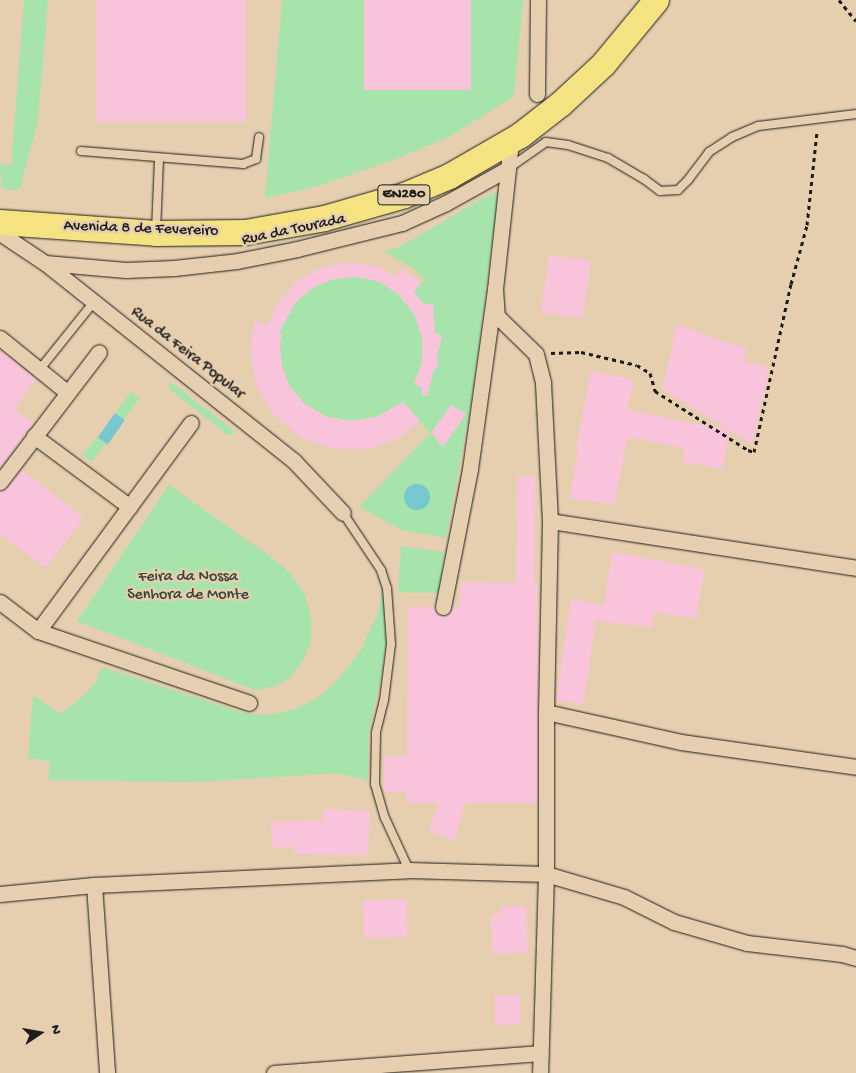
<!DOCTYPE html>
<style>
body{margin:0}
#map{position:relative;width:856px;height:1073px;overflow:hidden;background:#e5cfae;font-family:"Gochi Hand",sans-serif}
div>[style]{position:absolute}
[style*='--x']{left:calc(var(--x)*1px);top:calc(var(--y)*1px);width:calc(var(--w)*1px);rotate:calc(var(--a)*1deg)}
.green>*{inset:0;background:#a7e4ab;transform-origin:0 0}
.water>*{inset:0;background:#76c7d0;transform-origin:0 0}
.round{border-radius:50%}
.building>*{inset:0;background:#fac3dc;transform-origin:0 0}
.path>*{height:3px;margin-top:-1.5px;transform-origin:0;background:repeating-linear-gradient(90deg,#1c1c1c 0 4px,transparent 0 8px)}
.roads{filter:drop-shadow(0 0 1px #1c1c1c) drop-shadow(0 0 1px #1c1c1c)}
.lane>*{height:8px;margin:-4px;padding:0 4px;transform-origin:4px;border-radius:4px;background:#e5cfae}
.street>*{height:15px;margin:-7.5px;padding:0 7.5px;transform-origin:7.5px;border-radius:7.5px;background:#e5cfae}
.primary>*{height:25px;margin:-12.5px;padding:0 12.5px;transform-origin:12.5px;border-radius:12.5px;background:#f5e382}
span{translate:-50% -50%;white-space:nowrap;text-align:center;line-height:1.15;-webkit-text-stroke:5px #e5cfae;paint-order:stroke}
.shield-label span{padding:1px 4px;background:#e5cfae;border:1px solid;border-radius:4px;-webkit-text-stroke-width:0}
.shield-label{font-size:15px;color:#1c1c1c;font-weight:700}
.street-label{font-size:16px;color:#1c1c1c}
.park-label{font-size:16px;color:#384439}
.north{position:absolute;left:15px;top:1008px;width:50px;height:50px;-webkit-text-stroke:4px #e5cfae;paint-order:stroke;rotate:78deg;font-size:14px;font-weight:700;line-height:20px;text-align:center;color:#1c1c1c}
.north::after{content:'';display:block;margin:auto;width:18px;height:22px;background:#1c1c1c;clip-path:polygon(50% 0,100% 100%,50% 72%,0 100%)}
</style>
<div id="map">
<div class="green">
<div style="clip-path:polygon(24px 0,48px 0,38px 121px,20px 189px,12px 190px,2px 188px,0 164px,11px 166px)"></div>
<div style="clip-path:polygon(282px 0,523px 0,514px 96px,449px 137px,391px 161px,311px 188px,265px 198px)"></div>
<div style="clip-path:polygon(492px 193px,496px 193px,498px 197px,471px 402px,446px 538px,402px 530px,359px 507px,430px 433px,420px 422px,402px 437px,369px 449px,334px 449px,301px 438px,274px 415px,256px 385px,250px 350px,255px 319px,268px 326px,277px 304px,296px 282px,321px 267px,350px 262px,379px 267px,395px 276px,402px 268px,421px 283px,425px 281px,415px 269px,384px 252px,401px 246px)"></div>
<div style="clip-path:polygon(172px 383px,232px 429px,234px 435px,228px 435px,170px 390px,167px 386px)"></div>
<div style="left:131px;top:392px;width:11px;height:26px;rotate:38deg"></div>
<div style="left:97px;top:437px;width:11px;height:23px;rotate:38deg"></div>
<div style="clip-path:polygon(169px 485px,270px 556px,290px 573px,304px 593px,311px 617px,311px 641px,304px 659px,289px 679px,275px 686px,255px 690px,77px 621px)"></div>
<div style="clip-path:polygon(401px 546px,444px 552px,439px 593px,398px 592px)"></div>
<div style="clip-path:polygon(383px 584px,387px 635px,380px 682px,368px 736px,368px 781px,337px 773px,197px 782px,48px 780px,50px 761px,28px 758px,33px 695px,60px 714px,85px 695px,95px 683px,102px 667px,243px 713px,267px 715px,292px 710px,316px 699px,338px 680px,362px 648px,378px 612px)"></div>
</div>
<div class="water">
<div style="left:115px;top:413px;width:12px;height:30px;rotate:35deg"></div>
<div class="round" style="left:404px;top:484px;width:26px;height:26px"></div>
</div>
<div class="building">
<div style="left:96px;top:0;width:150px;height:122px"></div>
<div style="left:364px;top:0;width:107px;height:90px"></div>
<div style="left:549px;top:255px;width:42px;height:58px;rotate:8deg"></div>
<div style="clip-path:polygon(350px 262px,379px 267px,395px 276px,402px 268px,421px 283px,414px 292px,424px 304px,433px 304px,435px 333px,442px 336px,437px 356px,438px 368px,434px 369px,427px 396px,422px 395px,422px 388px,414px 384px,422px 362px,422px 337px,414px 314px,398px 294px,379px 282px,357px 277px,334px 279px,314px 287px,296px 302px,279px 332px,282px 334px,280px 344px,282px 366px,290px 387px,305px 404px,327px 417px,351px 421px,376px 417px,403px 402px,420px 421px,402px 437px,369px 449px,334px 449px,301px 438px,274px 415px,256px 385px,250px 350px,255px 319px,268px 326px,277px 304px,296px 282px,321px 267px)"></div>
<div style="clip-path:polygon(677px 324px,724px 342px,747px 348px,744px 361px,770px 367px,752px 444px,729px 430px,723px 469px,682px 462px,685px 448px,628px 437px,614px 505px,570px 498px,578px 448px,576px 447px,591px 371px,634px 380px,627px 410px,729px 430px,662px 389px)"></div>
<div style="clip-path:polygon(0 350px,36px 379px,14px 409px,33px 423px,0 467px)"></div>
<div style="clip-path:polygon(451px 405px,466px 414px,443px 447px,431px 433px)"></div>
<div style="clip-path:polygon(21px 470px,84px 517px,46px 568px,0 534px,0 491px,7px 488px)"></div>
<div style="clip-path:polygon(517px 476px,535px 476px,534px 583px,537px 583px,537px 803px,465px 803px,455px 840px,429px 832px,438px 803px,406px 803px,406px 792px,384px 792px,384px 756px,407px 756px,408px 607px,434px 607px,437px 614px,446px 616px,450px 613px,453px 607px,460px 607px,460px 582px,516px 583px)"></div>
<div style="clip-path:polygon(612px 552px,705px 569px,696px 619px,654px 612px,652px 628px,596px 620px,583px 704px,556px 700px,571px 599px,604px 605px)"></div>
<div style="clip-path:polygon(324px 809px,370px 811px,368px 855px,294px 854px,294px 846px,272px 848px,271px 822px,324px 820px)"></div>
<div style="left:406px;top:899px;width:38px;height:43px;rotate:88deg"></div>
<div style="clip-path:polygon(526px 906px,528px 953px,493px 954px,491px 915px,501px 914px,500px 907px)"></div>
<div style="left:495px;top:995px;width:25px;height:30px"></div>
</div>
<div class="path">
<div style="--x:839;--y:0;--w:27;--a:51"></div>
<div style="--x:551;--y:353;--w:30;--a:-2"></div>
<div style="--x:581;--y:352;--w:57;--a:13.1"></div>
<div style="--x:637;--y:365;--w:15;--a:32"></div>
<div style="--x:650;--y:373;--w:19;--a:74"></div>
<div style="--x:655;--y:391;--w:110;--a:32.4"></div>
<div style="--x:748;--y:450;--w:6;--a:18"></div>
<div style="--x:754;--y:452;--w:172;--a:-77.6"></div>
<div style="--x:791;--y:284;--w:61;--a:-74.8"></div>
<div style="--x:807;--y:225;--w:95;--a:-83.9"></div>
</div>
<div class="roads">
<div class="lane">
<div style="--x:81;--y:151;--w:163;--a:4.6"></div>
<div style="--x:243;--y:164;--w:14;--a:-21"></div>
<div style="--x:256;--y:159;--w:22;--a:-82"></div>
<div style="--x:509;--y:168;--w:45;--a:-35.1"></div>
<div style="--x:546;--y:142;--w:22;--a:8"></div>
<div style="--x:568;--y:145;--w:42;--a:18"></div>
<div style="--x:608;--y:158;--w:42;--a:30.3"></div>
<div style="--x:644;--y:179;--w:20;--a:37"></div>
<div style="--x:660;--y:191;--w:18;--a:-3"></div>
<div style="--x:678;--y:190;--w:14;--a:-45"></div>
<div style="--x:688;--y:180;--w:35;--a:-53"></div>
<div style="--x:709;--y:152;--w:27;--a:-33"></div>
<div style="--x:732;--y:137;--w:28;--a:-23"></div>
<div style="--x:758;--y:126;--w:99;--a:-7"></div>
<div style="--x:156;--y:231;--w:73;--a:-87.6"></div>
<div style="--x:40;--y:369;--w:85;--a:-51.2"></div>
<div style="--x:343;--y:513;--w:69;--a:56.3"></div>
<div style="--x:381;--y:570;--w:19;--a:72"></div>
<div style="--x:387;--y:588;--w:56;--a:85.9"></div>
<div style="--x:391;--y:644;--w:56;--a:97.1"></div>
<div style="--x:384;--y:700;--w:34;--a:104"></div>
<div style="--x:376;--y:733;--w:51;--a:91.1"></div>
<div style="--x:375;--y:784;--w:35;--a:74"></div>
<div style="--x:385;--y:818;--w:57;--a:65.2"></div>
</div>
<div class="street">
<div style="--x:537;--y:94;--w:94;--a:-89.4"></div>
<div style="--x:0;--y:233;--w:54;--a:33.7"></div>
<div style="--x:45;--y:263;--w:318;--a:38.5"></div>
<div style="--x:294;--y:461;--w:71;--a:46.7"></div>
<div style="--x:45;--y:263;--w:81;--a:4.9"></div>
<div style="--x:126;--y:270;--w:48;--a:-2.4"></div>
<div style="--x:174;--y:268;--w:63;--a:-6.3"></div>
<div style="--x:237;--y:261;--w:61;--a:-11.3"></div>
<div style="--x:297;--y:249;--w:108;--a:-13.9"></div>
<div style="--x:402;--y:223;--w:48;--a:-24.4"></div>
<div style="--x:446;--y:203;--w:70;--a:-29.1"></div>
<div style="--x:495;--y:289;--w:27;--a:86"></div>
<div style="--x:497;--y:316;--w:54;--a:44.3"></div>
<div style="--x:536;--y:354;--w:30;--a:76"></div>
<div style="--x:543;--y:383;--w:138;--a:87.1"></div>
<div style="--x:550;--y:521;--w:191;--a:91.2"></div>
<div style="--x:546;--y:712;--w:162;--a:90"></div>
<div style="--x:546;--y:874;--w:199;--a:91.7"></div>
<div style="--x:0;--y:338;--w:87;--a:39"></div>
<div style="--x:34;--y:436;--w:119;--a:36.5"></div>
<div style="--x:0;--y:482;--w:163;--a:-52.7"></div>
<div style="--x:550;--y:521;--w:310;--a:8.7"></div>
<div style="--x:0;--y:602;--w:48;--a:37.3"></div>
<div style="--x:38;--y:631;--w:223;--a:18.8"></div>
<div style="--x:443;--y:607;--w:141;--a:-78.9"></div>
<div style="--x:470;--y:469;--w:182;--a:-82.1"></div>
<div style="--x:495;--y:289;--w:149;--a:-83.8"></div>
<div style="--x:38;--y:631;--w:258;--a:-53.7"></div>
<div style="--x:546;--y:712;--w:138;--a:12.5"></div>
<div style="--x:681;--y:742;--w:177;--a:8.1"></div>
<div style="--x:94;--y:885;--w:188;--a:86"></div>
<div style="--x:0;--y:894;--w:94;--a:-5.5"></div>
<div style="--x:94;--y:885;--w:315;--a:-2.7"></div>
<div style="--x:409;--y:870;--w:137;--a:1.7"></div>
<div style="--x:546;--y:874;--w:81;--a:16.4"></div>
<div style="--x:624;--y:897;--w:56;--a:26.6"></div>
<div style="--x:674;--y:922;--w:76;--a:16"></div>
<div style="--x:747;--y:943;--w:96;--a:6.6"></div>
<div style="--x:842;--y:954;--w:15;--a:16"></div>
<div style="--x:274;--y:1073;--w:267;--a:-4.3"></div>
</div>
<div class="primary">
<div style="--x:0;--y:222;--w:156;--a:4"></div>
<div style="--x:156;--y:233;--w:89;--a:-0.6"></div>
<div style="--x:245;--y:232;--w:80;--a:-10"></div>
<div style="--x:324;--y:218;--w:83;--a:-16"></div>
<div style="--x:404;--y:195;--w:49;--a:-22.9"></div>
<div style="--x:449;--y:176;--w:82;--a:-30"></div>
<div style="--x:520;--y:135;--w:51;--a:-37.8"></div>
<div style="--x:560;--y:104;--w:59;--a:-42.9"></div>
<div style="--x:603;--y:64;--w:83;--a:-50.4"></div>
</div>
</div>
<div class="shield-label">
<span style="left:404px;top:195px">EN280</span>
</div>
<div class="street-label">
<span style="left:141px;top:230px;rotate:2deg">Avenida 8 de Fevereiro</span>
<span style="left:294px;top:231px;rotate:-12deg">Rua da Tourada</span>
<span style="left:187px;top:354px;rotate:38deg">Rua da Feira Popular</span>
</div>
<div class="park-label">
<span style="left:188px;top:587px">Feira da Nossa<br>Senhora de Monte</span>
</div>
<div class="north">N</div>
</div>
